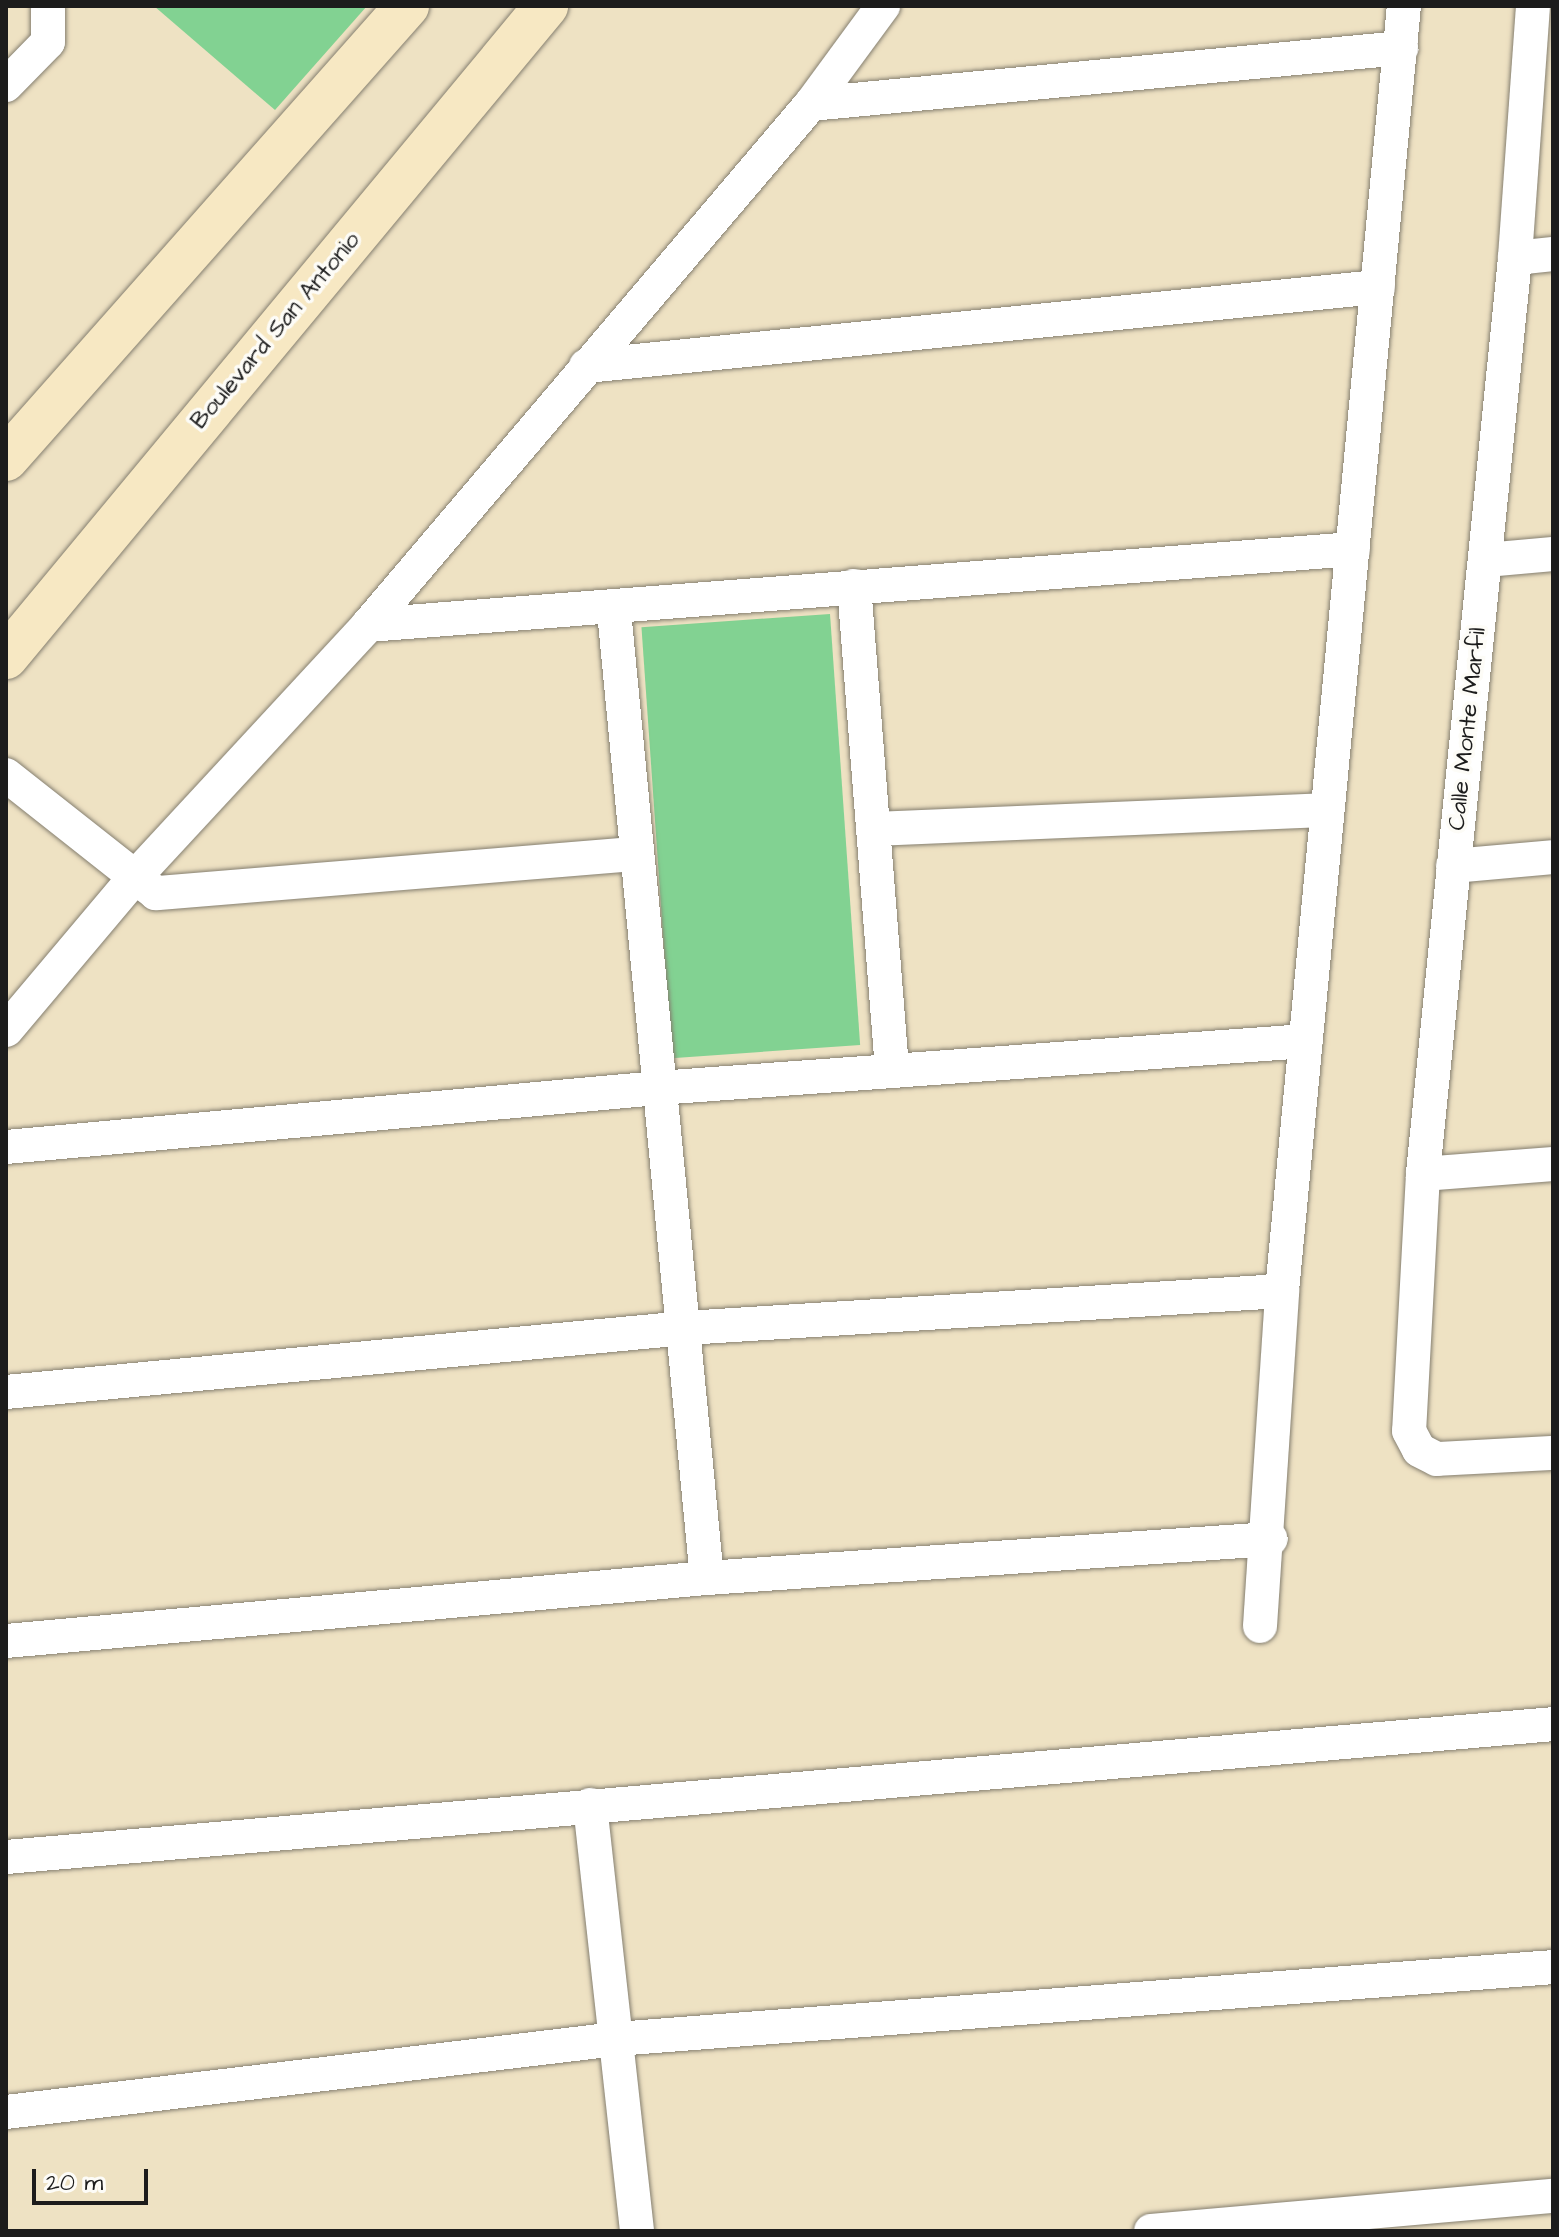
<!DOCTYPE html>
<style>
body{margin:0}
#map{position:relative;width:1559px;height:2237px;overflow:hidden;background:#eee2c3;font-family:"Architects Daughter",sans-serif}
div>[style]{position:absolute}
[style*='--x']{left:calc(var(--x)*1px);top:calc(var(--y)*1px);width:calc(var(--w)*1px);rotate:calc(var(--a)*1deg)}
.green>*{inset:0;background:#82d292;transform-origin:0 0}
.roads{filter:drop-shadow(0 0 2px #857f70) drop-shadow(0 0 2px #857f70)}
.street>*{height:34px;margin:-17px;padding:0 17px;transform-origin:17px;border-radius:17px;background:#fff}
.secondary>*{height:44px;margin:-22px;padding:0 22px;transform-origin:22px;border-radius:22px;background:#f7e8c3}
span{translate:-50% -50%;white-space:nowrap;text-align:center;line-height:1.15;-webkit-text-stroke:7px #fdfcf7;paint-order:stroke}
.street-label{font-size:24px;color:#1c1c1c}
.frame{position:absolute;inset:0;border:8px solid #1c1c1c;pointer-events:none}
.scale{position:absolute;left:32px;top:2169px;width:116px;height:36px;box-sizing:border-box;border:4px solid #1c1c1c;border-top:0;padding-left:10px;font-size:24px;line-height:28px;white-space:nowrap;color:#1c1c1c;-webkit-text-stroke:6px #fdfcf7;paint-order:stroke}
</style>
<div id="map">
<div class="green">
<div style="clip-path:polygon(154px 6px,367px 6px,275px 110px)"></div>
<div style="left:830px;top:614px;width:432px;height:189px;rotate:86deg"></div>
</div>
<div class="roads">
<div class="street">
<div style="--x:1533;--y:6;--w:253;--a:94.1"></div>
<div style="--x:1515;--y:258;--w:921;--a:95.74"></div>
<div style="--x:1423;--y:1174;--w:257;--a:93.1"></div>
<div style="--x:1409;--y:1431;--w:21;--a:62"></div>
<div style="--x:1419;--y:1450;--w:20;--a:27"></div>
<div style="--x:1437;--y:1459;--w:116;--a:-3"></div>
<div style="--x:6;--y:85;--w:60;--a:-45.7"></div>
<div style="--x:48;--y:42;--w:33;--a:-90"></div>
<div style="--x:811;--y:104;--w:593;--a:-5.42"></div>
<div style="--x:1515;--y:258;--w:38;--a:-6"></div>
<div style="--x:586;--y:366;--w:796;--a:-5.7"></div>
<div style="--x:1486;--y:560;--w:67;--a:-5.1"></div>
<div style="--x:854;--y:586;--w:485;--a:85.5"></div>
<div style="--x:614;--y:611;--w:971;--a:84.51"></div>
<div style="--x:368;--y:625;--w:988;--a:-4.41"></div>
<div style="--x:6;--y:775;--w:164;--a:38.3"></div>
<div style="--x:135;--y:877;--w:200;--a:130.1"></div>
<div style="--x:873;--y:829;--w:452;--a:-2.4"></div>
<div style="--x:633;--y:854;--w:479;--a:175.3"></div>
<div style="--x:156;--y:893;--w:26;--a:-143"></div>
<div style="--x:135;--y:877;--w:343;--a:-47.2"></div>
<div style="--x:368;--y:625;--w:684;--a:-49.63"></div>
<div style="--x:811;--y:104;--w:122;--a:-53.7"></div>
<div style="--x:1453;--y:866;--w:100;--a:-5.1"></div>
<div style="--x:6;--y:1147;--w:655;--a:-5.17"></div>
<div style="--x:658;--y:1088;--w:649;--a:-4.15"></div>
<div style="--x:1423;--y:1174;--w:130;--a:-4.4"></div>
<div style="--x:6;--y:1392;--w:682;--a:-5.38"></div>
<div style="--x:685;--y:1328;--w:598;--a:-3.55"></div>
<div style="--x:1260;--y:1626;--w:336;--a:-86.2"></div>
<div style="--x:1282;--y:1291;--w:1291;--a:-84.58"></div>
<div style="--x:6;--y:1641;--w:704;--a:-5.14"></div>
<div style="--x:707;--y:1578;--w:565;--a:-3.96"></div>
<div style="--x:590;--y:1805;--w:429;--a:83.7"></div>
<div style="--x:6;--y:1857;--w:1553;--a:-4.91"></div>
<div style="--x:6;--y:2112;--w:614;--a:-6.82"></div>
<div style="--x:616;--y:2039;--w:940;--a:-4.39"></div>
<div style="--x:1151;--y:2231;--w:404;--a:-5"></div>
</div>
<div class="secondary">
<div style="--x:6;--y:459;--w:605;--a:-48.48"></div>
<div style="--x:6;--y:657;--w:846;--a:-50.32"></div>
</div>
</div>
<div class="street-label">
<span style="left:276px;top:331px;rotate:-50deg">Boulevard San Antonio</span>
<span style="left:1468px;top:729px;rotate:-84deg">Calle Monte Marfil</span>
</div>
<div class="frame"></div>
<div class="scale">20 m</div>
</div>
